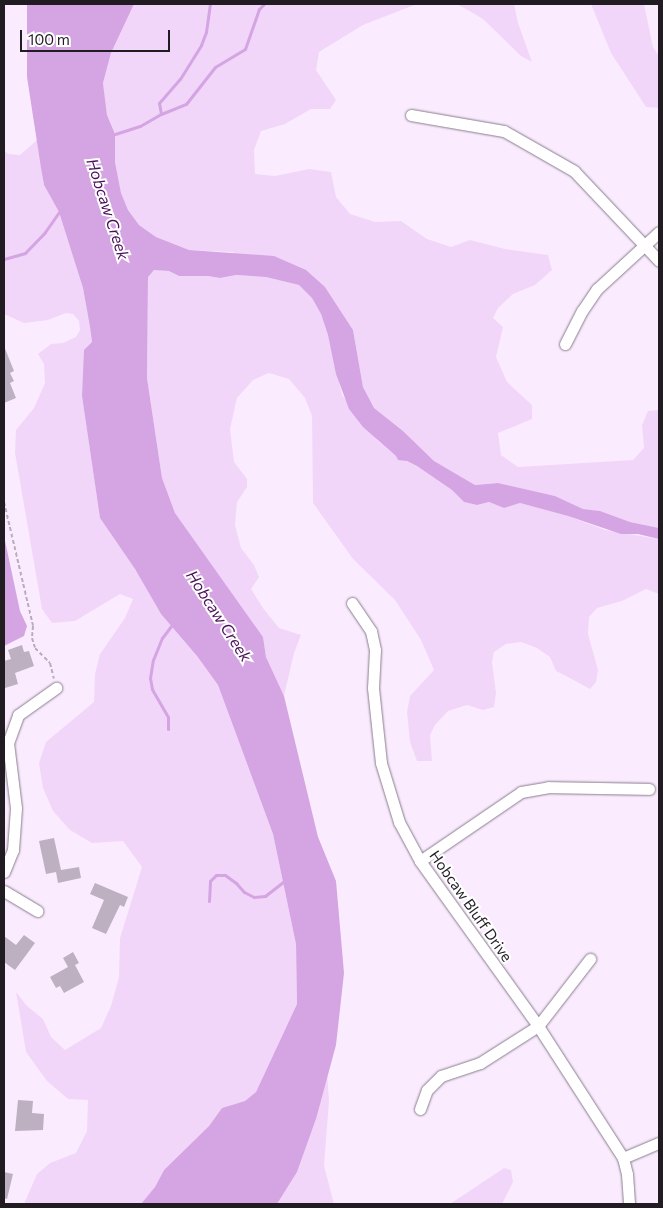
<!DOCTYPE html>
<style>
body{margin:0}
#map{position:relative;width:663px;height:1208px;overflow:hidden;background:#faecfe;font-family:Commissioner,sans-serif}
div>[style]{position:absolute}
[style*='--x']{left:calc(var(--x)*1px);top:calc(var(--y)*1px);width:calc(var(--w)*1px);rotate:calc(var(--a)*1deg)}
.green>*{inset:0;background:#f1d6f9}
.water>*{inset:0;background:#d4a5e2}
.stream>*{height:3px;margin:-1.5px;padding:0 1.5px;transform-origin:1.5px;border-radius:1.5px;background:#d4a5e2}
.building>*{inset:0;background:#bdb0c1}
.path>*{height:2px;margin-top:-1px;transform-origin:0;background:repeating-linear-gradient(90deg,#b8adbc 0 4px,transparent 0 6.5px)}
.roads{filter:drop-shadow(0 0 1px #897d8d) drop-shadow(0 0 1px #897d8d)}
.minor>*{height:11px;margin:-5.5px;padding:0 5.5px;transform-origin:5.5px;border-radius:5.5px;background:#fff}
span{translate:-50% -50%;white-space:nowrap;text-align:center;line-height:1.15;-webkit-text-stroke:4px #fff;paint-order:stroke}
.street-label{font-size:15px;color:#201c22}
.water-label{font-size:16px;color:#4a1059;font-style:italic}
.frame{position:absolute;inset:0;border:5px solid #201c22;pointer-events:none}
.scale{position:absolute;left:20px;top:30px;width:150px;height:22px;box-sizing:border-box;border:2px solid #201c22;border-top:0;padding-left:6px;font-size:15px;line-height:18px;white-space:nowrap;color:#201c22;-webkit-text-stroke:4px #fff;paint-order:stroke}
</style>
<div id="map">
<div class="green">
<div style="clip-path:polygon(134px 4px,417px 4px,363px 25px,319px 52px,316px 70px,336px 100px,330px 109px,311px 109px,285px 124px,261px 131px,254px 150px,255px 174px,275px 176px,309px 169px,331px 172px,336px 197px,350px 214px,375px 222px,401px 221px,427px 239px,451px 247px,470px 240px,505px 249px,548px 255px,552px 270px,535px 285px,513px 294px,498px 308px,493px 318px,503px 327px,496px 357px,507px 382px,532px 405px,532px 419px,498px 433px,501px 455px,518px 467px,633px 460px,644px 448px,642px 425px,648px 411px,659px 410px,659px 528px,630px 522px,600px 511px,583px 509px,555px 496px,498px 483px,475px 485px,434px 461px,403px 431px,374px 408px,363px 387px,353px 330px,325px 287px,232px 252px,189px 250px,156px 237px,139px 225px,128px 210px,121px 193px,115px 162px,115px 134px,107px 115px,103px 83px,111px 53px)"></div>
<div style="clip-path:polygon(457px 4px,514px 4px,518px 23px,532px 62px,521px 56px,483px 19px)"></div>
<div style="clip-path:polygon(591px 4px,644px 4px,653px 47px,659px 56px,659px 108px,646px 107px,611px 53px)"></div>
<div style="clip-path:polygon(37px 140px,44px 185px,59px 212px,83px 288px,90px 327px,92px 342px,82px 396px,100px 518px,135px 569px,161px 614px,197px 656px,218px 685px,273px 834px,296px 944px,297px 1004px,256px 1092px,245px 1101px,222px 1108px,209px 1126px,164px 1170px,155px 1187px,141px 1204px,24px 1204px,37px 1174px,50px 1163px,76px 1153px,87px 1131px,88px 1100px,68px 1099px,47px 1081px,26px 1052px,16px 992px,27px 1006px,43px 1019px,51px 1037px,65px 1050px,101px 1028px,111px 1006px,119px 977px,120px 938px,142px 867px,123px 841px,92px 843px,70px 830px,53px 811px,43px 788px,39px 763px,46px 742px,94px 702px,95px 674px,100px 654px,125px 618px,133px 599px,120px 594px,75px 621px,52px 623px,42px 609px,15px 453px,16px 430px,34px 408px,45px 383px,44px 364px,38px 354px,51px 344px,63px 343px,76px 337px,80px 330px,79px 321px,73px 314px,66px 313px,48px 320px,24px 323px,4px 314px,4px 150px,8px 154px,20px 155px)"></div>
<div style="clip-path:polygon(154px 270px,169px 271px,179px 276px,208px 276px,220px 278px,236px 275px,266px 277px,299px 285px,312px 298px,321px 314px,328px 335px,342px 395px,377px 440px,396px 456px,417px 466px,452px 490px,464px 502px,477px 505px,489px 502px,504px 508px,520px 503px,568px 516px,605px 530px,659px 539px,659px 594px,646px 589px,622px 601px,597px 608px,589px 617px,588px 634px,598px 670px,596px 682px,590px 689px,568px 677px,556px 671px,550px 657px,537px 648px,521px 642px,506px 644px,494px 652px,492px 662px,496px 693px,494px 707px,483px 710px,467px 705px,448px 711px,435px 725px,430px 735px,432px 761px,417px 761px,410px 742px,407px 712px,410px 696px,434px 670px,421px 640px,395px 600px,353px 559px,313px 503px,312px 416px,305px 398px,289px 379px,269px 373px,253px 380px,237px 398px,230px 429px,234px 462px,247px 479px,247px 487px,237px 502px,235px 525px,241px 548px,254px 565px,259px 577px,251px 589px,263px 608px,279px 628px,301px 635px,294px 653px,284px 696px,266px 657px,263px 637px,175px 513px,162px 478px,147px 378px,148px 277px)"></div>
<div style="clip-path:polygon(327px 1073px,329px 1101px,324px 1166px,334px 1204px,277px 1204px,297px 1172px,316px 1119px)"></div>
<div style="clip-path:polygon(504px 1168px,511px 1170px,513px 1182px,502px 1204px,450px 1204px)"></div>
</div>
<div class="water">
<div style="clip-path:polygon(27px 4px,134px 4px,111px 53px,103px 83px,107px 115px,115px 134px,115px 162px,121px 193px,128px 210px,139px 225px,156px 237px,189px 250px,274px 256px,306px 270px,325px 287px,353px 330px,363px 387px,374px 408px,403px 431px,434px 461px,475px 485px,498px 483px,555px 496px,583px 509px,600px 511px,630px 522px,659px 528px,659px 539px,638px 534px,621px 534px,568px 516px,520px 503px,504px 508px,489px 502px,477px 505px,464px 502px,452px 490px,417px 466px,407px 461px,398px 460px,396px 456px,363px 427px,349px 409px,336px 374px,328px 335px,321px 314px,312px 298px,299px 285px,266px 277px,236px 275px,220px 278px,208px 276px,179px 276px,169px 271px,154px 270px,148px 277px,147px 378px,162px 478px,175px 513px,263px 637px,266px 657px,284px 696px,318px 837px,336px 881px,344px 973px,336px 1045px,316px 1119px,297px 1172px,277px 1204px,141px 1204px,155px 1187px,164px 1170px,209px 1126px,222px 1108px,245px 1101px,256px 1092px,297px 1004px,296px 944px,273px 834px,218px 685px,197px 656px,161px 614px,135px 569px,100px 518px,82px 396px,84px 350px,92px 342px,90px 327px,83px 288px,59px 212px,44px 185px,41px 168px,27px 77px)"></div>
<div style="clip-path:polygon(4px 536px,20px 611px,27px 626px,24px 636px,4px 646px)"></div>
</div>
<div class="stream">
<div style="--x:161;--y:114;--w:11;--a:-100"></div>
<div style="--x:159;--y:103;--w:32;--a:-49"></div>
<div style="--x:180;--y:79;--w:40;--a:-58"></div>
<div style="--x:201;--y:45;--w:14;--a:-69"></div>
<div style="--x:206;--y:32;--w:28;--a:-82"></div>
<div style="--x:115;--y:134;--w:26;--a:-18"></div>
<div style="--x:140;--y:126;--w:24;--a:-30"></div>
<div style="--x:161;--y:114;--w:27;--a:-22"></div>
<div style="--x:186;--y:104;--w:47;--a:-51.9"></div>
<div style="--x:215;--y:67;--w:35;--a:-31"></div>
<div style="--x:245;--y:49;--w:42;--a:-70.7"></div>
<div style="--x:259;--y:9;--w:7;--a:-45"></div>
<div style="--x:4;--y:259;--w:22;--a:-16"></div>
<div style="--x:25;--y:253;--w:29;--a:-46"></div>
<div style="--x:45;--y:232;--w:24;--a:-55"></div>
<div style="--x:168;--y:729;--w:12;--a:-90"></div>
<div style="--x:168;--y:717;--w:32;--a:-120"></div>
<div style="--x:152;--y:689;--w:11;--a:-100"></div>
<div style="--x:150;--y:678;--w:18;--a:-81"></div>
<div style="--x:153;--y:660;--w:24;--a:-68"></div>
<div style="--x:162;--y:638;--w:15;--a:-53"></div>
<div style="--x:209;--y:901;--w:20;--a:-87"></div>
<div style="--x:210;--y:881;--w:8;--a:-45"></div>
<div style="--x:216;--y:875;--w:9;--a:0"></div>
<div style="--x:225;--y:875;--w:14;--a:36"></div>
<div style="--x:236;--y:883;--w:12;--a:48"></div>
<div style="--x:244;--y:892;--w:11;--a:27"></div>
<div style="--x:254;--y:897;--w:11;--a:-5"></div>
<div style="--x:265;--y:896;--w:24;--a:-38"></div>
<div style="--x:291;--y:1204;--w:2;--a:0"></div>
</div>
<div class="building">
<div style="clip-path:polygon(4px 346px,14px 371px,10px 373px,14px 381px,10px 383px,16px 398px,4px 403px)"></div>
<div style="clip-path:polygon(22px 645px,24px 652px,29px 651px,34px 666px,15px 673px,18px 684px,5px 688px,4px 661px,11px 659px,8px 650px)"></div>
<div style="clip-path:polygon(54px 838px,61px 870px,79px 867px,81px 878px,58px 883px,56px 872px,46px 874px,39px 841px)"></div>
<div style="clip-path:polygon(95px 883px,128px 897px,124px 907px,120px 905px,106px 934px,92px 928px,104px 900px,90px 894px)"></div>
<div style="clip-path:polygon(24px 935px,35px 943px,15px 970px,4px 962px,4px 936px,16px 945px)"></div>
<div style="clip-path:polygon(73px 952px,79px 963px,75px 965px,84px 982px,64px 993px,60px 986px,56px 988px,50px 977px,68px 967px,63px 958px)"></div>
<div style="clip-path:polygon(18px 1100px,33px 1101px,32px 1113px,44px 1114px,43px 1130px,15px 1131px)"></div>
<div style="clip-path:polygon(4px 1172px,13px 1174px,7px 1199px,4px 1198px)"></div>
</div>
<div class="path">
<div style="--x:4;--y:502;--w:127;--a:76.8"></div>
<div style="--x:33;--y:626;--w:12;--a:95"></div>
<div style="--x:32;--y:638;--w:10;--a:73"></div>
<div style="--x:35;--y:648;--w:21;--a:45"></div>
<div style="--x:50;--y:663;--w:16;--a:76"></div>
</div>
<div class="roads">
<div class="minor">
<div style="--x:411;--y:115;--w:94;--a:9.8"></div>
<div style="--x:504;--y:131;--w:81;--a:29.7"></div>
<div style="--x:574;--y:171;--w:124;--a:46.6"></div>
<div style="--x:565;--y:344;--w:37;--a:-63"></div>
<div style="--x:582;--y:311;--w:27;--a:-56"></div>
<div style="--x:597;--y:289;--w:84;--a:-42.6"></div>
<div style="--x:352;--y:603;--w:34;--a:56"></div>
<div style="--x:371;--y:631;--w:19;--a:78"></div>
<div style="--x:375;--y:650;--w:38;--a:93"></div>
<div style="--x:373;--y:688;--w:75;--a:83.9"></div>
<div style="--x:381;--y:763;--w:62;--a:73"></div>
<div style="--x:399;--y:822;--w:44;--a:61.7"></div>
<div style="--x:420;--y:861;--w:203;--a:54.4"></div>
<div style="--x:538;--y:1026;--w:157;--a:57.2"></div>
<div style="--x:623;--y:1158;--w:16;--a:76"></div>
<div style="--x:627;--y:1174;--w:30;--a:86"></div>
<div style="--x:420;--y:861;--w:122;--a:-34.3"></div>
<div style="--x:521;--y:792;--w:27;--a:-10"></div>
<div style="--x:548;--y:787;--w:101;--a:1.1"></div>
<div style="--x:4;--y:872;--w:24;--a:-68"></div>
<div style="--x:13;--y:850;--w:42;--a:-85.9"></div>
<div style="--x:16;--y:808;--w:65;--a:-97"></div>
<div style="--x:8;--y:743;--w:30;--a:-70"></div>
<div style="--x:18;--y:715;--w:47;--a:-35.4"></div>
<div style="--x:4;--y:891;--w:39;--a:31"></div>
<div style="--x:420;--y:1109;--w:20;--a:-70"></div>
<div style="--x:427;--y:1090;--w:20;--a:-45"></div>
<div style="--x:441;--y:1076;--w:41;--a:-18.4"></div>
<div style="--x:480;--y:1063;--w:69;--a:-32.5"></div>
<div style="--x:538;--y:1026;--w:85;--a:-52.2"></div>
<div style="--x:623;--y:1158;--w:39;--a:-23"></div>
</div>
</div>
<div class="street-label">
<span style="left:471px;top:906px;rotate:55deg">Hobcaw Bluff Drive</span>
</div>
<div class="water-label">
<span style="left:108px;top:209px;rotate:72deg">Hobcaw Creek</span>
<span style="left:219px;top:616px;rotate:57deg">Hobcaw Creek</span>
</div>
<div class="frame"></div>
<div class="scale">100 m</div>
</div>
